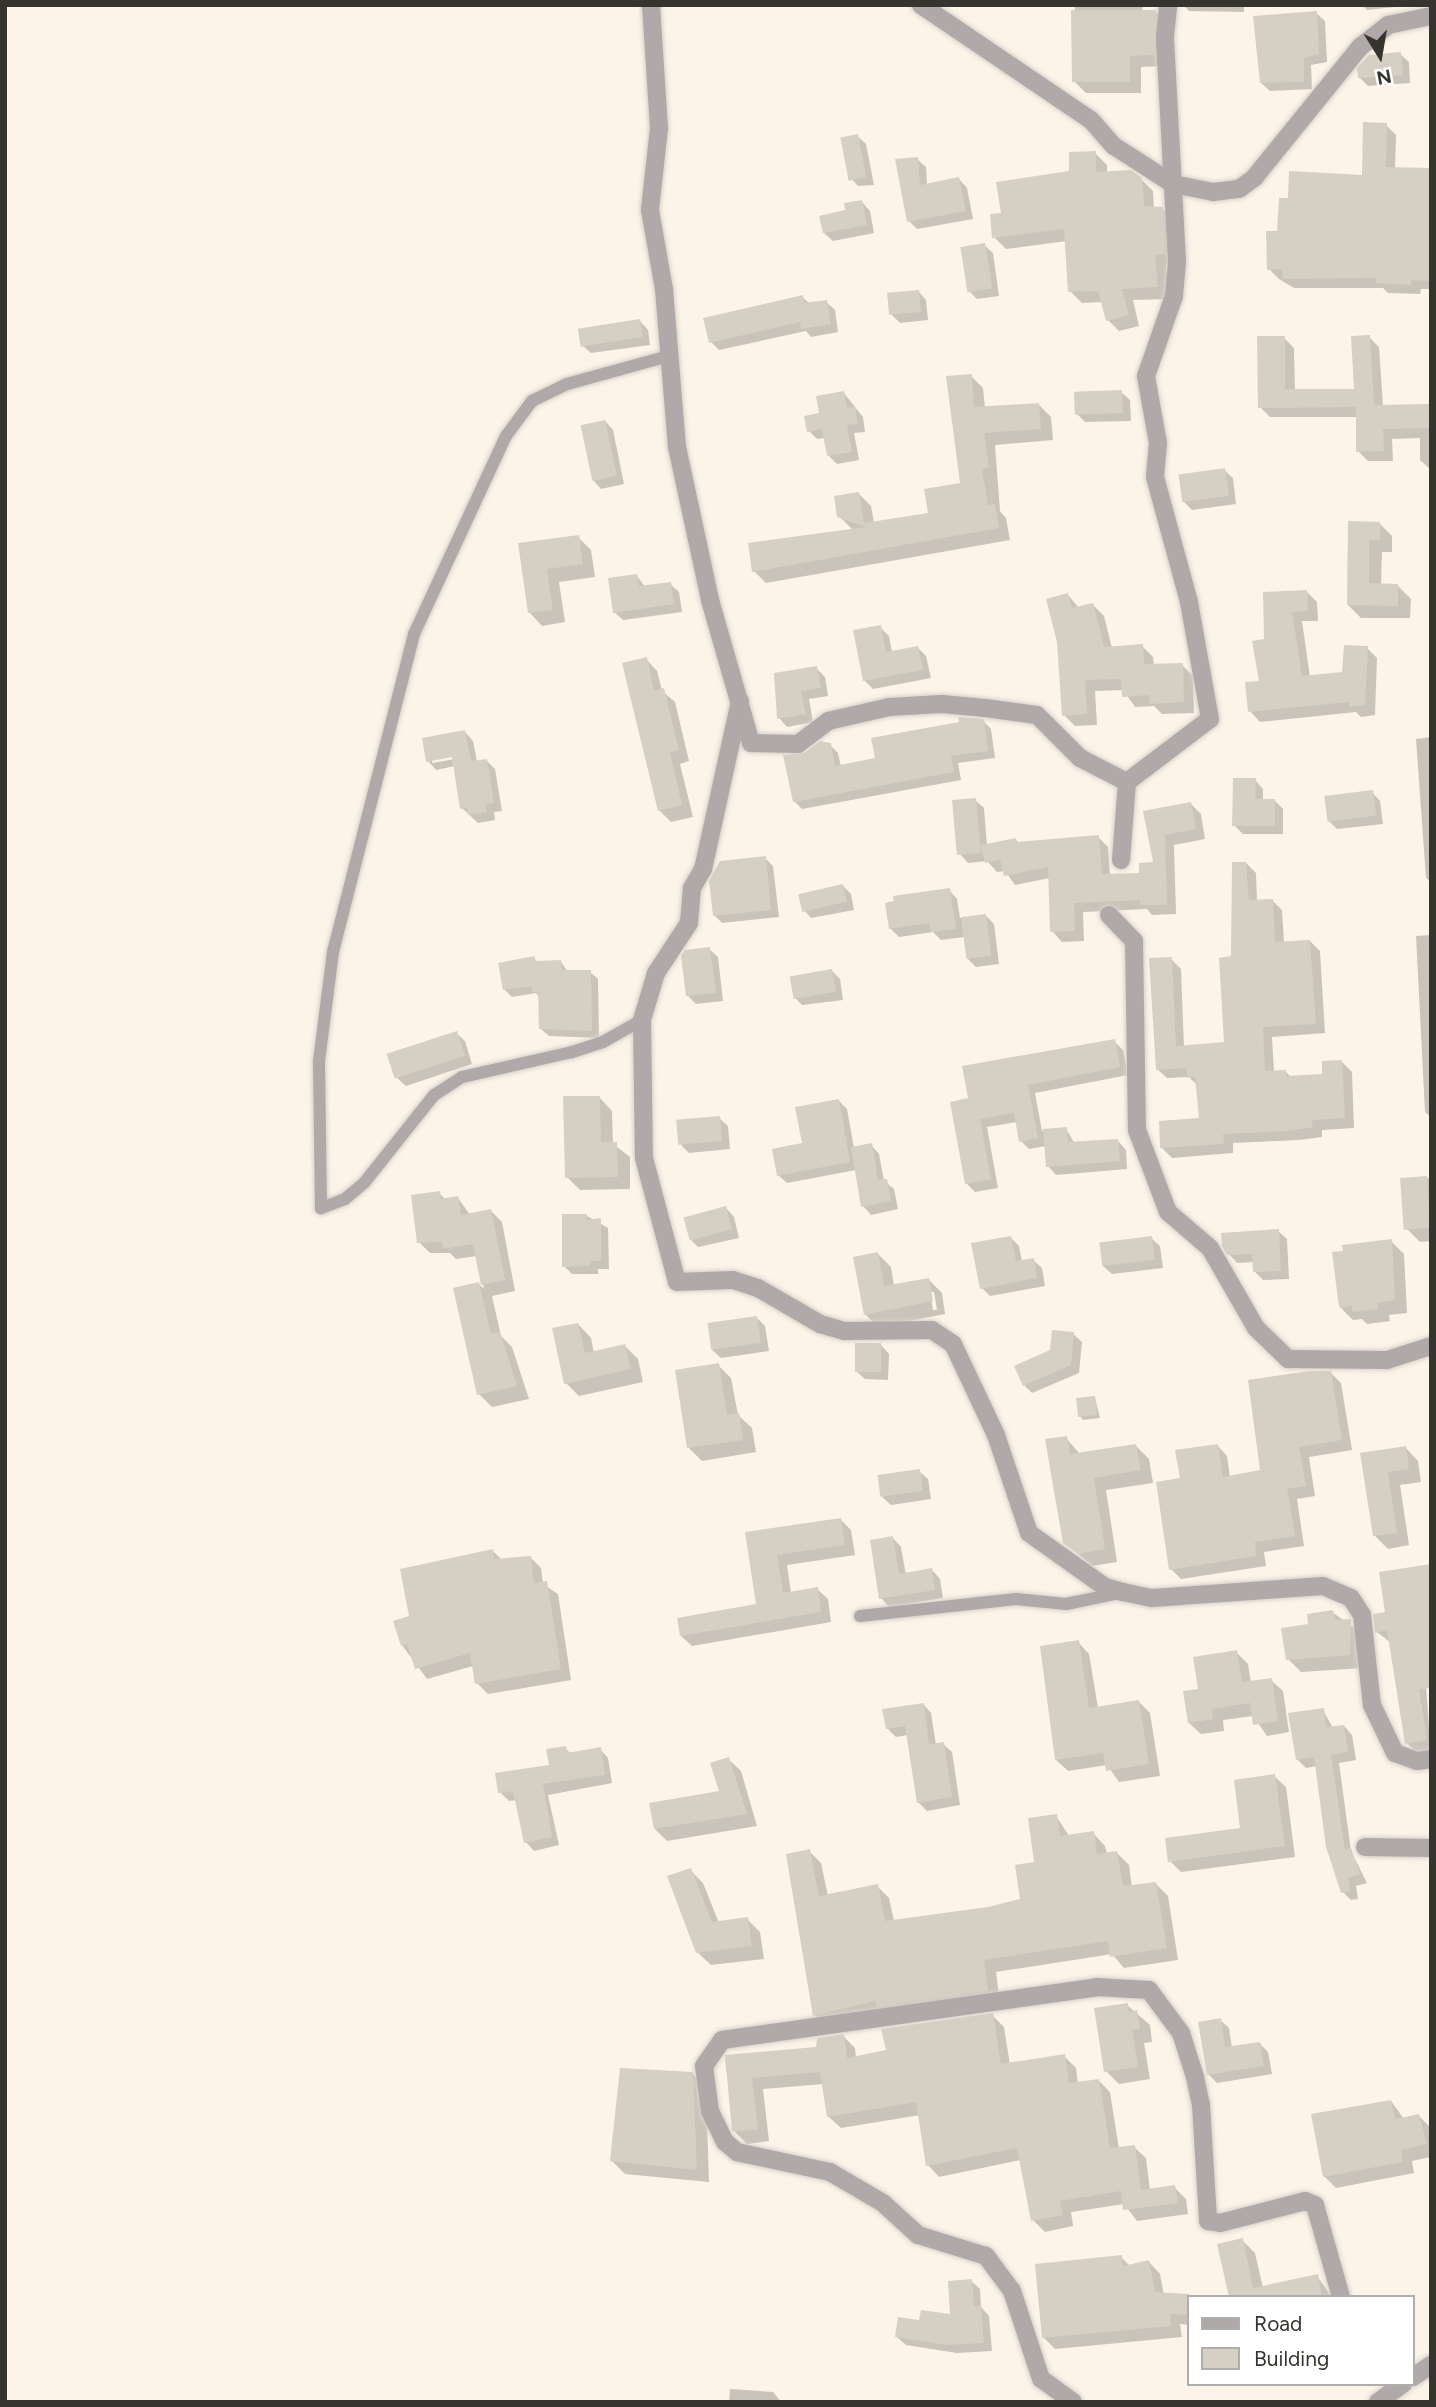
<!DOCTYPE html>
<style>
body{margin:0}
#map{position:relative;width:1436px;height:2407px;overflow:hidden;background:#fcf4e9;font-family:Figtree,sans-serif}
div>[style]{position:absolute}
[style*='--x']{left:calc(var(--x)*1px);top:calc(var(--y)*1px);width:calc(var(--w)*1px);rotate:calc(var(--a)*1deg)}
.shadow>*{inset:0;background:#0003}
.building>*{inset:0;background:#d6cfc4;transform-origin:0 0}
.roads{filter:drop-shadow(0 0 2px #d8d1c8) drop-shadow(0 0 2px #d8d1c8)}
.service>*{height:12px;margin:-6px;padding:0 6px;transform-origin:6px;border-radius:6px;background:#afa9aa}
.minor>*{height:18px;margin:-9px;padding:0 9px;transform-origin:9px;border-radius:9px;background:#afa9aa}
span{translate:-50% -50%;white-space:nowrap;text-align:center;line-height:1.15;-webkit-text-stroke:6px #fff;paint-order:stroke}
.frame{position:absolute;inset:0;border:7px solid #36342f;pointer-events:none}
.legend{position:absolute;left:1187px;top:2295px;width:228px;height:91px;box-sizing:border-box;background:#fff;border:2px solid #afaeac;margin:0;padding:9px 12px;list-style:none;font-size:21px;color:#36342f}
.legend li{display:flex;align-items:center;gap:14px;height:35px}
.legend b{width:35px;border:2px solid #afaeac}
.north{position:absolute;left:1345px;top:21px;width:70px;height:70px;-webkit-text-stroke:5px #fff;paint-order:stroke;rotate:169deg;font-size:19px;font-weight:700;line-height:28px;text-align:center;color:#36342f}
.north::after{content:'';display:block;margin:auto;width:24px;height:32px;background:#36342f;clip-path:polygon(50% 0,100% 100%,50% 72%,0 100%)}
</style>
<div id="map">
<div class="shadow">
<div style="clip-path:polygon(1075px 5px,1143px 5px,1142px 11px,1155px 11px,1167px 23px,1166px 66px,1141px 67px,1141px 93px,1086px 93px,1074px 81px)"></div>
<div style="clip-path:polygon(1183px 5px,1244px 5px,1244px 12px,1189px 11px)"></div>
<div style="clip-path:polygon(1362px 5px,1414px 5px,1367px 10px)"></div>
<div style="clip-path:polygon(1316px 13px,1325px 21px,1327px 62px,1311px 65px,1312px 89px,1270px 91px,1261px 83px)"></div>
<div style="clip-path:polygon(1400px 54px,1409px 62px,1410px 83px,1368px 86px,1360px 78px)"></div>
<div style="clip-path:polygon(1386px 125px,1396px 135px,1395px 169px,1431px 170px,1431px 289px,1421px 289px,1420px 294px,1388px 293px,1383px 288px,1294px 288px,1279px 279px,1269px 269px,1289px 200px,1363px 177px)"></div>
<div style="clip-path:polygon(857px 136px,866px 144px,874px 185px,858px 186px,850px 177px)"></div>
<div style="clip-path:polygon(1095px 153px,1107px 165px,1107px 173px,1141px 179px,1153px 191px,1154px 208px,1162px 209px,1174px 220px,1176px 265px,1166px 265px,1169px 299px,1133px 300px,1139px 326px,1119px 331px,1108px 320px,1103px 302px,1082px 303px,1070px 291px,1067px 241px,1006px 249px,994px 237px,1003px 214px)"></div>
<div style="clip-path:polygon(917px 159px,926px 167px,927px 185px,959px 179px,967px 188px,973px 219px,917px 229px,909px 221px)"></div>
<div style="clip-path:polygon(862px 202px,870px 211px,874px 233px,833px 241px,824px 233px)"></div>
<div style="clip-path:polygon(984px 245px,993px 253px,999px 296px,977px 299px,969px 291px)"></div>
<div style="clip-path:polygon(918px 291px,926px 300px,928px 320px,900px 323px,891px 314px)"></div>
<div style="clip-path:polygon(802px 297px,810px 304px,826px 302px,835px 310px,838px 332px,811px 337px,806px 331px,719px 350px,711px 342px)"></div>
<div style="clip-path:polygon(640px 321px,648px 330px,650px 345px,591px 353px,582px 345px)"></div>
<div style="clip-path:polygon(1369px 337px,1379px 347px,1383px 406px,1431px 405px,1431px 470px,1420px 460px,1420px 438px,1392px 439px,1393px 461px,1368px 461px,1358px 451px,1358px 417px,1270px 417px,1260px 407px,1284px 338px,1294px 348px,1295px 391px,1356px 390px)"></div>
<div style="clip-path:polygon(971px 376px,983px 388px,985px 408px,1039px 405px,1051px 417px,1053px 440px,995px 445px,1000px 511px,1006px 518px,1010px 540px,766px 583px,754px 571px,853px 530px,839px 516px,859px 494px,871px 506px,874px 523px,930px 515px,962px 484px)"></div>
<div style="clip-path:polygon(1121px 392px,1130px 400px,1131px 421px,1085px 422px,1077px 414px)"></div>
<div style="clip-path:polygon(844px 393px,863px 417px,865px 432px,854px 433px,859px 460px,837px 464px,828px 455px,825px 438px,817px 439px,809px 431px)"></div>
<div style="clip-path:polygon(605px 421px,613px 430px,624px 484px,601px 489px,593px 480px)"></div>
<div style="clip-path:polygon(1224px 470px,1233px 478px,1236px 504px,1192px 510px,1183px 501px)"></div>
<div style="clip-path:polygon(1349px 523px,1379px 523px,1392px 536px,1392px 552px,1382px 552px,1381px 585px,1397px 585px,1411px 599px,1410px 618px,1361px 618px,1348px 605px)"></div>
<div style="clip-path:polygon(578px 537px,591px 550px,595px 577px,559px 582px,565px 622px,542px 626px,529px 612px,520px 545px)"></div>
<div style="clip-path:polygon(637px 576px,645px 587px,670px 584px,679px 592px,682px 612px,623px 620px,614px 612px)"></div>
<div style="clip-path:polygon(1307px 592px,1317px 602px,1318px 621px,1302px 621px,1310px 677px,1344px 674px,1367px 648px,1377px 658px,1375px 715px,1361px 717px,1356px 712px,1260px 722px,1250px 711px,1261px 682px,1266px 640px)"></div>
<div style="clip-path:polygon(1068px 595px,1079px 608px,1093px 605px,1104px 616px,1112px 648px,1142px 646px,1153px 657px,1154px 666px,1182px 665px,1193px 676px,1194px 713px,1162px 714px,1154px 706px,1135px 707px,1123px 690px,1095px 691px,1097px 725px,1075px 726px,1064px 715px)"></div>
<div style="clip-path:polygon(880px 627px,889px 636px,892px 652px,918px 648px,926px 656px,931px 678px,873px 689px,864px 680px)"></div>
<div style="clip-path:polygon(646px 659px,657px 671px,662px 691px,675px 702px,689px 761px,680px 764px,693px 817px,671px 822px,659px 810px)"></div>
<div style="clip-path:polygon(816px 668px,825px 677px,828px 696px,809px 699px,813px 722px,787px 727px,779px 718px)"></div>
<div style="clip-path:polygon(983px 721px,991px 729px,995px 758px,958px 763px,961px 780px,802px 809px,794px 801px,830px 745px,838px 753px,841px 767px,877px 760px)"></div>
<div style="clip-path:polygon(evenodd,465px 732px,473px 741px,477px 762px,487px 761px,495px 769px,502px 811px,494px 812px,495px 820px,478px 823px,462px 808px,455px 766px,436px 770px,428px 761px,465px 732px,460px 754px,461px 758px,432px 763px,432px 759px,460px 754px)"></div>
<div style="clip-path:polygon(1431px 737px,1431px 882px,1426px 878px,1416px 739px)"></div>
<div style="clip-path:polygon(1255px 780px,1263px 789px,1263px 800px,1275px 801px,1283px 809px,1283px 834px,1243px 834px,1234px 825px)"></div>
<div style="clip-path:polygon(1372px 792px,1380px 801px,1383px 824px,1337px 829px,1329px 821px)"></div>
<div style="clip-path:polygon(975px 800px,984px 808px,987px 846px,1016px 840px,1020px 844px,1098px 837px,1108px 847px,1110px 876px,1141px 874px,1155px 864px,1145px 812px,1191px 804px,1201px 814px,1205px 839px,1174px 845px,1176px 914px,1152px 915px,1147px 909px,1083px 912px,1084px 941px,1062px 942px,1052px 931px,1050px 878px,1015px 885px,1005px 871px,997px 872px,987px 861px,968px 863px,960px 854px)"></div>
<div style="clip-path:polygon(765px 858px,773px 866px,779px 917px,722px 923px,714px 915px)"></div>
<div style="clip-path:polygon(1246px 863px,1256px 873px,1257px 901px,1272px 900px,1282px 910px,1284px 943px,1310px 941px,1320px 951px,1325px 1033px,1272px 1037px,1274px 1072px,1285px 1071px,1291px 1077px,1324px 1075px,1342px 1062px,1352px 1072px,1354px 1128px,1322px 1130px,1322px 1137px,1299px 1140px,1233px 1143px,1233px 1153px,1172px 1158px,1162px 1148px,1201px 1119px,1198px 1086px,1189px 1077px,1167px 1078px,1157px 1069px,1171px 959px,1181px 969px,1184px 1047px,1226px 1044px)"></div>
<div style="clip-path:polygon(843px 886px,851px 894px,854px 910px,811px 918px,803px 909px)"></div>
<div style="clip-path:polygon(949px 890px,957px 899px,960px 918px,986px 916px,994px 924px,999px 964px,976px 967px,968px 959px,965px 937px,941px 940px,933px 932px,899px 937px,890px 928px)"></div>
<div style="clip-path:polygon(1431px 935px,1431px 1117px,1425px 1112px,1416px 936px)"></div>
<div style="clip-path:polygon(709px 949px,718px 957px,723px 1001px,696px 1004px,688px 996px)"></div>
<div style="clip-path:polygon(534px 958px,538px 963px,561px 962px,568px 972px,590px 972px,598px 979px,599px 1038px,549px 1036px,541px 1029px,540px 998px,536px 993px,512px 997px,504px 989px)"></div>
<div style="clip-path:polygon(832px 971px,840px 979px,843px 1000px,802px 1005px,794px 997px)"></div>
<div style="clip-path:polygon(456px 1033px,465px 1041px,472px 1064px,406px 1086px,397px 1078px)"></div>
<div style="clip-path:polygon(1114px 1041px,1123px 1050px,1128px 1075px,1035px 1093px,1042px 1131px,1066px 1129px,1075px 1144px,1118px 1141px,1126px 1150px,1127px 1169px,1056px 1175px,1048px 1166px,1046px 1146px,1029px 1149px,1021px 1141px,1017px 1122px,987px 1127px,998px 1188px,975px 1192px,967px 1184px,970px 1100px)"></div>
<div style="clip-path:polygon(599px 1097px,612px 1111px,613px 1144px,630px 1157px,630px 1189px,580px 1190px,567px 1177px)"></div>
<div style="clip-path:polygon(839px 1101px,847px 1109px,854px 1148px,871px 1145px,879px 1154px,884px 1181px,894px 1189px,898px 1209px,871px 1215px,863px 1206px,856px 1170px,787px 1183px,778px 1175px)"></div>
<div style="clip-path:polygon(719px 1118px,728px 1126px,730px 1149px,689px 1153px,681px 1145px)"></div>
<div style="clip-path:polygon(1427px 1177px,1431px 1181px,1431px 1241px,1420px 1242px,1407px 1229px)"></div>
<div style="clip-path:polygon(439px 1193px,446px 1200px,458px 1198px,470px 1215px,491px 1211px,502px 1222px,515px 1291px,492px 1296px,501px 1336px,512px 1347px,529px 1399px,492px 1407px,479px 1394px,479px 1284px,484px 1289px,477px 1256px,456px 1259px,450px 1253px,430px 1253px,419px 1242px)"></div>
<div style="clip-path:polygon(726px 1208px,734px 1217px,739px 1238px,698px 1247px,690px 1239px)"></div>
<div style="clip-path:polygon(587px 1216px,608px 1228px,609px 1269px,598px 1269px,598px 1274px,572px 1274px,564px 1266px)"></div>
<div style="clip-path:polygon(1278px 1231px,1287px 1239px,1289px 1279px,1263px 1280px,1255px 1272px,1254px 1262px,1237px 1263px,1229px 1254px)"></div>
<div style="clip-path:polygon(1011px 1238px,1019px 1246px,1022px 1262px,1033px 1260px,1042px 1268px,1045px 1286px,990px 1296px,982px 1288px)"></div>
<div style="clip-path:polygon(1151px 1238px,1160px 1246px,1163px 1268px,1112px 1274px,1103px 1266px)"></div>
<div style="clip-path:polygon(1391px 1241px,1404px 1254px,1407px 1313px,1389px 1315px,1390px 1321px,1367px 1324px,1362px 1319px,1353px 1320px,1340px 1307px)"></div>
<div style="clip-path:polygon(evenodd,878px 1254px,891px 1267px,894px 1286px,929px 1280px,942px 1293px,945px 1314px,878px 1327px,865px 1314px,878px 1254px,930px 1292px,934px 1292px,937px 1310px,933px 1310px,930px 1292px)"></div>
<div style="clip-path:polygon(756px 1317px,765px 1326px,769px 1351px,721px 1358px,712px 1350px)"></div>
<div style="clip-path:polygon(578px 1324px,591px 1338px,594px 1353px,625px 1346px,638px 1359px,643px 1382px,579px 1396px,566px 1383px)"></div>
<div style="clip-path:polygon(1073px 1334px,1082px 1342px,1079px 1373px,1032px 1393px,1024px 1385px)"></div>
<div style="clip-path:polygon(881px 1345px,889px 1354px,888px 1380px,865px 1379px,856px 1371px)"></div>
<div style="clip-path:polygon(718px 1365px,731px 1378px,738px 1415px,752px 1428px,756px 1452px,702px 1461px,689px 1448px)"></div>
<div style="clip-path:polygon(1331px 1373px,1341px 1383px,1352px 1450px,1309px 1457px,1315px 1496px,1297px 1499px,1304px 1546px,1264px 1552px,1266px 1566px,1181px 1579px,1171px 1569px,1182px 1480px,1217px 1445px,1227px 1456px,1230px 1477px,1264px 1470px)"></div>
<div style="clip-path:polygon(1095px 1398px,1100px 1418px,1083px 1420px,1080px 1416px)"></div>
<div style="clip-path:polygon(1066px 1438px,1080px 1454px,1136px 1446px,1149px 1459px,1153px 1483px,1106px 1490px,1117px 1562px,1092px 1566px,1064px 1542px)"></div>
<div style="clip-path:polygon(1405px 1447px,1418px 1461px,1421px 1482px,1400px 1485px,1409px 1545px,1388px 1549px,1375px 1536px,1362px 1454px)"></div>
<div style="clip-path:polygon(919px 1471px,928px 1479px,931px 1499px,891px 1505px,882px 1497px)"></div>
<div style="clip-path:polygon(841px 1520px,851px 1530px,855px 1555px,787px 1565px,791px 1593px,817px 1589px,828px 1599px,831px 1622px,692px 1646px,681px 1636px,758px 1606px,747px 1533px)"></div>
<div style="clip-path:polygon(893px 1538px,901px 1547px,906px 1575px,932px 1570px,940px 1579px,943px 1598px,889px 1607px,881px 1598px)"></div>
<div style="clip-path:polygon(493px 1551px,502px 1560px,530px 1557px,541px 1568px,543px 1584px,558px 1594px,571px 1680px,488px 1694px,477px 1683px,473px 1666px,427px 1679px,402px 1645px,411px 1617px)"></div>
<div style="clip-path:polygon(1332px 1612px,1363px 1634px,1363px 1668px,1301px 1672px,1288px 1659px,1310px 1625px)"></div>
<div style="clip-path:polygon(1375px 1615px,1424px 1659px,1431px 1753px,1418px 1754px,1407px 1743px,1391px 1643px,1377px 1632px)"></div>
<div style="clip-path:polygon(1078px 1642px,1089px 1654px,1098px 1708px,1139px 1702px,1150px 1713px,1160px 1776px,1119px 1782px,1107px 1765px,1068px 1771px,1056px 1760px)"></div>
<div style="clip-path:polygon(1236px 1652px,1248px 1664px,1251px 1683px,1271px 1680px,1283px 1691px,1289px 1732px,1267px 1736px,1253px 1716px,1223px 1720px,1224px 1731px,1201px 1734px,1189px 1723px,1200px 1691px)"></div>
<div style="clip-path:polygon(923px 1704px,931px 1713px,936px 1745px,943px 1744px,952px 1752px,960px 1805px,927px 1811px,918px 1802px,908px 1735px,896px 1737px,887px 1728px)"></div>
<div style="clip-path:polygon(1323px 1710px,1333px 1728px,1344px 1726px,1352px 1735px,1356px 1760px,1339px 1763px,1351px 1851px,1367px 1883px,1356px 1886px,1358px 1899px,1351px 1900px,1343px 1892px,1317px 1766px,1306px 1768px,1297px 1759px)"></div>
<div style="clip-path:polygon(565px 1748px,571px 1754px,600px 1749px,608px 1758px,612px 1783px,548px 1795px,559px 1845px,534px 1851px,526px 1842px,517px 1800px,509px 1801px,500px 1792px,550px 1766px)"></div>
<div style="clip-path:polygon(728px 1759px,741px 1771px,757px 1826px,667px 1841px,655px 1829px,721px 1793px)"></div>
<div style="clip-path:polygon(1274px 1776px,1286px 1787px,1295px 1857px,1181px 1872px,1170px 1861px,1242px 1830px)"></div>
<div style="clip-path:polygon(1056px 1816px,1069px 1836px,1093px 1833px,1105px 1846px,1107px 1854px,1117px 1853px,1129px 1865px,1132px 1887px,1156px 1884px,1168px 1896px,1178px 1960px,1124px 1968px,1112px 1954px,996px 1972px,1000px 2003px,827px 2027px,815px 2015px,809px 1851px,821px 1863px,828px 1896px,877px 1886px,889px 1898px,894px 1921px,988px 1908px,1022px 1901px)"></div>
<div style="clip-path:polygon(690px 1870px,703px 1883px,719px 1923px,747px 1919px,760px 1932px,764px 1959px,711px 1965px,697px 1952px)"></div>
<div style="clip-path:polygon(1127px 2005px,1150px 2025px,1152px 2042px,1144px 2043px,1150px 2079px,1119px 2084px,1106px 2071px)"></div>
<div style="clip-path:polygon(992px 2015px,1004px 2027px,1010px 2065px,1064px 2056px,1076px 2068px,1078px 2084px,1098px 2080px,1110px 2092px,1119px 2149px,1134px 2147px,1146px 2158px,1150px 2190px,1174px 2187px,1186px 2199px,1188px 2214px,1137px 2221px,1124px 2204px,1071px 2212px,1073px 2226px,1045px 2232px,1033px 2220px,1021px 2160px,939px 2177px,928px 2165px,920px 2115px,841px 2128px,829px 2117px,824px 2084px,763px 2089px,769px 2141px,747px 2144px,735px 2132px,725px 2060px,818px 2049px,843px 2036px,855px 2048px,856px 2058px,888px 2052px)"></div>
<div style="clip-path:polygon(1220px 2020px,1229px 2028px,1232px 2048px,1260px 2044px,1268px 2052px,1272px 2074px,1217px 2083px,1208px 2074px)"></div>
<div style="clip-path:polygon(693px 2074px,706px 2087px,709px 2182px,625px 2174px,612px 2161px)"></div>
<div style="clip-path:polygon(1391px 2101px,1404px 2119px,1419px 2116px,1431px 2128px,1431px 2157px,1412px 2161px,1414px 2173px,1336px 2188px,1324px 2176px)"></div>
<div style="clip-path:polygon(1242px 2240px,1255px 2253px,1263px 2288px,1317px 2276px,1332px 2297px,1230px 2297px)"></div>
<div style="clip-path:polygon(1121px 2257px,1130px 2266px,1149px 2262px,1160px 2274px,1164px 2295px,1191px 2297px,1189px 2325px,1180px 2324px,1182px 2337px,1055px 2349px,1043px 2337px)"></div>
<div style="clip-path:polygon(971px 2281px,980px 2289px,981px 2307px,989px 2316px,992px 2351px,957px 2353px,906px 2345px,897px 2337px,951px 2316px)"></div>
<div style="clip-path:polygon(730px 2389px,773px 2392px,781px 2402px,729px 2402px)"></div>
</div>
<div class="building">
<div style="clip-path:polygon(1071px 10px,1156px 10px,1155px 55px,1130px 56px,1130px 82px,1072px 82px)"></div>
<div style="clip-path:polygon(1317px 11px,1319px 54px,1304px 58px,1304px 82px,1260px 83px,1253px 16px)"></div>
<div style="clip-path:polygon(1401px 52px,1403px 75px,1358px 78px,1357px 68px,1369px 55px)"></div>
<div style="clip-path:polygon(1363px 122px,1387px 123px,1386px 167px,1431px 168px,1431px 281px,1411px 280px,1411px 285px,1376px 283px,1376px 278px,1283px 279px,1282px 269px,1267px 270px,1266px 231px,1277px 231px,1279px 198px,1288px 198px,1289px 171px,1362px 175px)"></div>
<div style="left:858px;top:134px;width:44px;height:18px;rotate:79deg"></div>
<div style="clip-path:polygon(1096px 151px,1096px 172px,1131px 170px,1142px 178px,1144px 206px,1163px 207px,1165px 254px,1155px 255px,1158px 287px,1122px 289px,1129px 315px,1106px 321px,1098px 291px,1068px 292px,1064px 229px,992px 238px,990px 214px,1001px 213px,996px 182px,1069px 171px,1069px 152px)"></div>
<div style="clip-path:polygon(918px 157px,920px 185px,959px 177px,966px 211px,907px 222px,895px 159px)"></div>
<div style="clip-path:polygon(862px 200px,867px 225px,823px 233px,819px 216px,845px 210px,844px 203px)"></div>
<div style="left:985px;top:243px;width:46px;height:25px;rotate:81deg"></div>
<div style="left:919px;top:290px;width:22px;height:32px;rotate:85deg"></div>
<div style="clip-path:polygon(803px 295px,804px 303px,827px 300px,831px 324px,801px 329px,800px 322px,709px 343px,703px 318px)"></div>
<div style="left:640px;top:319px;width:18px;height:63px;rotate:81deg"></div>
<div style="clip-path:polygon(1370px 335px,1374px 405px,1431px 404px,1431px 428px,1383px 429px,1384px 451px,1356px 452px,1356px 407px,1258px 408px,1257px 336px,1285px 336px,1285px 389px,1354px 389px,1351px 336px)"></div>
<div style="clip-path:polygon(972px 374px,974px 407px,1039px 403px,1041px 429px,984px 433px,989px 467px,982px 469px,988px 505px,995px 504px,999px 528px,752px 572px,748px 543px,866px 527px,837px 517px,834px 496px,859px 492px,864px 523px,928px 513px,924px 489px,960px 483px,946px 376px)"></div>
<div style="left:1122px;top:390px;width:23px;height:48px;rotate:88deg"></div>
<div style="clip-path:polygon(844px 391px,847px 408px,855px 407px,858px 424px,847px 425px,852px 452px,827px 456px,822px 429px,807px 432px,804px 416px,819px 413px,816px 396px)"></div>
<div style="left:605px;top:420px;width:57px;height:25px;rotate:78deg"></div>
<div style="left:1225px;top:468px;width:28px;height:47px;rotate:82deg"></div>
<div style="clip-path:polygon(1348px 521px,1380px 522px,1380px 540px,1369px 540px,1369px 583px,1398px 584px,1398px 606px,1347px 605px)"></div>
<div style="clip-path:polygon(579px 535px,583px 564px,547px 569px,553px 610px,528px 613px,518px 543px)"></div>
<div style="clip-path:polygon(637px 574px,639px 586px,671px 582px,674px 604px,613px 613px,608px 578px)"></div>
<div style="clip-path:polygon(1307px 590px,1308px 611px,1292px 612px,1302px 676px,1342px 672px,1344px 645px,1368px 646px,1365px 705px,1349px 707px,1349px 702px,1248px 712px,1245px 682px,1259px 681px,1252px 641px,1264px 639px,1263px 592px)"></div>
<div style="clip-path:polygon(1068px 593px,1072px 608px,1093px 603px,1104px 647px,1143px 644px,1144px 664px,1183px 663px,1184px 702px,1150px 704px,1149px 695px,1122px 697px,1121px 679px,1085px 680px,1087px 714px,1062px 716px,1057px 642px,1046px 599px)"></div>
<div style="clip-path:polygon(881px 625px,886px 652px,918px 646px,923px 670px,863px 681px,853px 630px)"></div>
<div style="clip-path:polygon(647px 657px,654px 691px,664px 688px,679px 750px,670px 752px,682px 805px,658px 811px,622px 663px)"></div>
<div style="clip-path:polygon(817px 666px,821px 688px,801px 691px,806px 714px,777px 719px,774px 673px)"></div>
<div style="clip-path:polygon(958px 717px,984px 719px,988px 751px,951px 756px,954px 772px,793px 802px,783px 755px,804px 753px,820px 741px,831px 743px,835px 766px,875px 758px,871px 738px,959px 722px)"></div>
<div style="clip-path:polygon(465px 730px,471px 761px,487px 759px,494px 803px,486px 804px,487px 812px,468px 815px,467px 807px,460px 809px,452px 757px,426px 762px,422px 738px)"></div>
<div style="clip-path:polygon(1233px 778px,1256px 778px,1255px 799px,1275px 799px,1275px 826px,1232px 826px)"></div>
<div style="left:1373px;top:790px;width:26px;height:49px;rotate:83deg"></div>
<div style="left:976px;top:798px;width:55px;height:24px;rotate:85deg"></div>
<div style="clip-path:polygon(1191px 802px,1196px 829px,1165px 835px,1167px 905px,1140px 905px,1140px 900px,1074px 903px,1075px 931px,1050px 932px,1048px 867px,1004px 876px,1000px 860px,985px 863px,981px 845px,1016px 838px,1017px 842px,1099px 835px,1102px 874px,1139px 873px,1139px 863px,1153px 862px,1143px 811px)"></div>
<div style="clip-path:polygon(766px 856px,771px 910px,713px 916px,709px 881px,720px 861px)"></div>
<div style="clip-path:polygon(1232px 862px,1246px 862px,1249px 900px,1273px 899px,1275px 942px,1310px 940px,1316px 1024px,1263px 1027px,1265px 1071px,1286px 1070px,1286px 1076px,1322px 1074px,1322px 1061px,1342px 1060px,1345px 1118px,1312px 1120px,1313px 1127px,1288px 1131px,1223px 1134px,1224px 1144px,1160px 1148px,1159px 1121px,1199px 1118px,1195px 1077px,1187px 1078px,1186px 1068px,1156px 1070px,1149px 958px,1172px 957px,1176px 1046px,1224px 1042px,1219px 958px,1231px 956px)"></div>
<div style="left:843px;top:884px;width:18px;height:46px;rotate:77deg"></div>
<div style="clip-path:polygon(950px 888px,956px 929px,931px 932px,929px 923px,889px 929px,885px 903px,894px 901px,893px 896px)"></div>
<div style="left:986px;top:914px;width:42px;height:25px;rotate:83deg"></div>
<div style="clip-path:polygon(710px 947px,716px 993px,686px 996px,681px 956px,685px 950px)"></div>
<div style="clip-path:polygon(535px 956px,535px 961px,561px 960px,562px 970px,591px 970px,592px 1031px,539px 1029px,538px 992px,532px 992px,532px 986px,503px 990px,498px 963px)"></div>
<div style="left:832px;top:969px;width:23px;height:43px;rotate:80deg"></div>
<div style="left:457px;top:1031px;width:26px;height:74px;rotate:72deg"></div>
<div style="clip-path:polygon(1115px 1039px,1120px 1067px,1028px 1085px,1038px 1138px,1019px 1142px,1014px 1113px,980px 1119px,991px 1179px,965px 1184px,950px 1102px,968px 1098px,962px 1066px)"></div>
<div style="clip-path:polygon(563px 1096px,600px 1096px,601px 1142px,617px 1142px,618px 1177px,565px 1178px)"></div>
<div style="clip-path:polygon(839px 1099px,850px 1162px,777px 1176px,772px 1149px,802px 1143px,795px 1107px)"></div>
<div style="left:720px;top:1116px;width:25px;height:44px;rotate:85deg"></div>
<div style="clip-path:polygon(1067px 1127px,1068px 1142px,1118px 1139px,1120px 1161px,1046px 1167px,1043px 1129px)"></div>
<div style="clip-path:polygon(872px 1143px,878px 1180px,887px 1179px,891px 1201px,861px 1207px,851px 1147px)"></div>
<div style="left:1427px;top:1176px;width:52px;height:27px;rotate:86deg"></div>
<div style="clip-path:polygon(440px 1191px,441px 1199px,458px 1196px,461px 1215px,491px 1209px,505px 1280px,481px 1285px,473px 1244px,443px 1249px,442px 1242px,417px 1243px,411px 1195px)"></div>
<div style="left:726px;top:1206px;width:24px;height:44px;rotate:75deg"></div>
<div style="clip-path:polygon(562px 1214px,587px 1214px,587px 1220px,601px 1218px,601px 1261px,590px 1261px,590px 1266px,562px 1267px)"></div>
<div style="clip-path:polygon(1279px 1229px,1281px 1271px,1253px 1272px,1252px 1254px,1227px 1255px,1222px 1246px,1221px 1233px)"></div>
<div style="clip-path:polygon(1011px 1236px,1016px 1261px,1034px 1258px,1037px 1278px,980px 1289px,971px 1243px)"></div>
<div style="left:1152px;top:1236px;width:24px;height:53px;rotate:83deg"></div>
<div style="clip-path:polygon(1392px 1239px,1395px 1300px,1377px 1303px,1378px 1309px,1352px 1312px,1352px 1306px,1339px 1307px,1332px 1252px,1343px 1251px,1342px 1245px)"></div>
<div style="clip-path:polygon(878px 1252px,884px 1286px,929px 1278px,933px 1301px,864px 1315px,853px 1257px)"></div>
<div style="clip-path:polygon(479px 1282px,491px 1334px,500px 1332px,517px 1386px,477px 1395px,453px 1288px)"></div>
<div style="left:757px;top:1316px;width:27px;height:50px;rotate:82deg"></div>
<div style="clip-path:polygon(578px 1323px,585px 1353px,625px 1344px,631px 1369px,564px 1384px,552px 1328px)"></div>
<div style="clip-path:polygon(1052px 1330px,1074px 1332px,1071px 1365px,1023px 1386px,1014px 1366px,1050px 1350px)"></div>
<div style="left:855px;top:1343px;width:26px;height:29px"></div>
<div style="clip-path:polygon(719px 1363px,727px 1415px,739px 1413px,743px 1440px,687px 1448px,675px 1370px)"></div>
<div style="clip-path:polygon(1309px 1371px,1331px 1371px,1342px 1440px,1299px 1447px,1306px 1486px,1287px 1489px,1295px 1536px,1255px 1542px,1256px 1556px,1169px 1570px,1156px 1482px,1180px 1478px,1175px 1450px,1218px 1444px,1223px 1477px,1260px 1470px,1248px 1380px)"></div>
<div style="left:1095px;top:1396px;width:19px;height:19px;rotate:84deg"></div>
<div style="clip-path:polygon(1067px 1436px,1070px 1454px,1136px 1444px,1141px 1470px,1094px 1478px,1105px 1549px,1078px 1554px,1063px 1543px,1045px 1439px)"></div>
<div style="clip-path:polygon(1406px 1446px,1409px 1469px,1388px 1472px,1397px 1533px,1373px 1536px,1360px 1453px)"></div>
<div style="left:920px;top:1469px;width:22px;height:43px;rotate:82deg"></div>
<div style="clip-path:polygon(841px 1518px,845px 1545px,777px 1555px,783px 1593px,818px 1587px,821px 1612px,680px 1636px,677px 1618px,756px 1604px,745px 1532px)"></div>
<div style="clip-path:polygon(893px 1536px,899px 1574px,932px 1568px,935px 1590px,879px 1599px,870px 1540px)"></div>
<div style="clip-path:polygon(493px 1549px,494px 1559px,531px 1556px,534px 1583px,547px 1581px,561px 1669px,475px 1684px,470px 1653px,415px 1669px,407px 1644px,401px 1646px,393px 1621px,409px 1616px,400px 1569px)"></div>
<div style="clip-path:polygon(1431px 1564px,1431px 1688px,1419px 1689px,1427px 1740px,1405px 1744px,1387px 1630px,1375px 1633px,1373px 1614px,1385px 1612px,1379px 1572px)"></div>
<div style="clip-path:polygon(1333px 1610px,1335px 1620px,1351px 1619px,1350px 1655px,1286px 1660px,1281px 1628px,1308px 1624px,1307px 1614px)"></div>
<div style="clip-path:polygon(1079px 1640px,1089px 1708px,1139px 1700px,1149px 1764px,1106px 1771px,1103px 1753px,1055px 1760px,1040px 1646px)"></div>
<div style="clip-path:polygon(1237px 1650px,1242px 1682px,1272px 1678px,1278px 1721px,1253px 1725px,1250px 1703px,1212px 1709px,1213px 1719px,1188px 1723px,1183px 1691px,1198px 1689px,1193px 1657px)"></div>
<div style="clip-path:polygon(924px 1703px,929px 1744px,944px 1742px,952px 1797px,917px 1803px,905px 1726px,886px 1729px,882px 1709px)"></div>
<div style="clip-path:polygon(1324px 1708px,1326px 1727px,1344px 1725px,1348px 1752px,1331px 1755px,1345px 1850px,1351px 1848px,1360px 1874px,1348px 1878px,1350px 1891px,1341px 1893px,1326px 1847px,1314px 1757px,1296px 1760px,1288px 1713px)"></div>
<div style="clip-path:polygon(566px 1746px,567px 1753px,601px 1747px,605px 1775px,543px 1784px,552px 1837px,524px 1843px,513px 1791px,498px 1793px,495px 1773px,549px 1765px,546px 1749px)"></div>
<div style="clip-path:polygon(729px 1757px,747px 1814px,654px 1829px,649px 1803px,719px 1791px,710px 1763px)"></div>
<div style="clip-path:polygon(1275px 1774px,1285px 1846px,1168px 1862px,1165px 1838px,1240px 1828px,1234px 1780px)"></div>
<div style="clip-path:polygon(1057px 1814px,1060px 1836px,1094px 1831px,1097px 1854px,1117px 1851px,1123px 1886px,1156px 1882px,1167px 1948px,1110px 1957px,1108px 1941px,984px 1960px,988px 1991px,877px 2007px,875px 2001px,813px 2016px,786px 1854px,810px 1849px,819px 1896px,878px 1884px,885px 1921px,988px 1907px,1020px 1899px,1015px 1865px,1034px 1862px,1028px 1818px)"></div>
<div style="clip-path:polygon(691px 1868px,712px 1922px,748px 1917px,752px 1946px,696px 1953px,667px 1876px)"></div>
<div style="clip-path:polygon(1128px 2003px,1129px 2012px,1137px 2010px,1140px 2029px,1132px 2030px,1138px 2067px,1104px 2072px,1094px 2008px)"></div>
<div style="clip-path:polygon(993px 2013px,1001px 2064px,1065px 2054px,1069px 2083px,1099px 2079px,1110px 2148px,1135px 2145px,1141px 2190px,1175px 2185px,1178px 2203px,1123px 2210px,1121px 2191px,1060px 2201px,1063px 2215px,1031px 2221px,1017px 2148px,926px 2166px,916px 2102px,827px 2117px,820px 2072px,752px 2078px,758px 2130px,732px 2131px,725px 2055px,816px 2047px,817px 2038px,844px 2034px,847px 2058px,886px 2050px,881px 2029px)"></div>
<div style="clip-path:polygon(1221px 2018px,1225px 2047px,1260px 2042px,1264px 2066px,1207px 2075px,1198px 2022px)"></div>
<div style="clip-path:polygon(620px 2068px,693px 2072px,697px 2170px,610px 2161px)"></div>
<div style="clip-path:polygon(1391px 2100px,1395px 2119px,1419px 2114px,1427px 2144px,1401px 2150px,1403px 2162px,1323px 2177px,1311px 2114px)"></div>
<div style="clip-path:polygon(1243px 2238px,1253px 2288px,1318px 2274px,1322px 2297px,1229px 2297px,1217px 2244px)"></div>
<div style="clip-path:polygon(1122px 2255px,1123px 2266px,1149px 2260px,1155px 2292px,1189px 2294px,1189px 2315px,1170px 2314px,1171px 2326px,1042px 2338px,1035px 2264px)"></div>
<div style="clip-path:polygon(972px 2279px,974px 2306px,981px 2305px,984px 2343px,948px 2345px,895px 2337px,898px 2317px,919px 2320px,921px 2310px,950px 2314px,948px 2281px)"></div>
</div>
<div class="roads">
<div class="service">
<div style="--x:642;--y:1020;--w:45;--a:150.6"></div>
<div style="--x:603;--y:1042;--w:33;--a:162"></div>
<div style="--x:572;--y:1052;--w:113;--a:167.2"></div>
<div style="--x:462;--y:1077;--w:33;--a:147"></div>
<div style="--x:434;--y:1095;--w:112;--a:128.5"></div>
<div style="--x:364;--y:1183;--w:25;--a:140"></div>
<div style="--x:345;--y:1199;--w:26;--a:159"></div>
<div style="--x:321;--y:1208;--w:147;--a:-90.8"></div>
<div style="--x:319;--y:1061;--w:110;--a:-82.7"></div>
<div style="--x:333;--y:952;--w:328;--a:-75.7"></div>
<div style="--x:414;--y:634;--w:218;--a:-65.1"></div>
<div style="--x:506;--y:436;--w:44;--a:-53.4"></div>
<div style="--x:532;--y:401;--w:39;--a:-26"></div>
<div style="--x:567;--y:384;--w:106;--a:-15.4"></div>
<div style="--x:860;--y:1616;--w:157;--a:-6.2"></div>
<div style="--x:1016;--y:1599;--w:50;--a:5.7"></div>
<div style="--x:1066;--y:1604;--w:54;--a:-11.7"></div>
</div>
<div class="minor">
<div style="--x:651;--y:5;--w:123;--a:86.3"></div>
<div style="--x:659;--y:128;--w:82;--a:96.3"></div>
<div style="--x:650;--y:210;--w:80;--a:80"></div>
<div style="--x:664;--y:289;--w:159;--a:85.3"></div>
<div style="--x:677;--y:447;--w:157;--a:77.8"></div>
<div style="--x:710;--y:600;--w:149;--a:74"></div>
<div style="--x:751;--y:743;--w:47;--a:1.2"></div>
<div style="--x:798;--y:744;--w:38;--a:-37"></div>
<div style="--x:828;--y:721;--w:63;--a:-12.9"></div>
<div style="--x:889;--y:707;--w:53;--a:-3.2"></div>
<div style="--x:942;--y:704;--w:43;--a:5.3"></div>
<div style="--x:985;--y:708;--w:52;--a:7.7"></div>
<div style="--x:1037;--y:715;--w:61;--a:45"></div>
<div style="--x:1080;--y:758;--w:53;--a:27.1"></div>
<div style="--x:921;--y:5;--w:205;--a:34.1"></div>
<div style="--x:1091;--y:120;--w:35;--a:49"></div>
<div style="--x:1114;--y:146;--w:70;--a:32.8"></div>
<div style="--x:1173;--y:184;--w:41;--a:11.3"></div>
<div style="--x:1213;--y:192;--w:26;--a:-7"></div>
<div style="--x:1239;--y:189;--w:19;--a:-36"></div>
<div style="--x:1254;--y:178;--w:169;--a:-51"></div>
<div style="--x:1360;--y:47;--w:36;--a:-38"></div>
<div style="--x:1388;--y:25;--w:44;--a:-11.8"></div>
<div style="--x:740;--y:701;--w:172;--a:102.4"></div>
<div style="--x:703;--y:869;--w:22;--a:120"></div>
<div style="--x:692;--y:888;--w:35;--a:95"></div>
<div style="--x:689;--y:923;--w:60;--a:123.4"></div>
<div style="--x:656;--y:973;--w:49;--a:106.6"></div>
<div style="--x:642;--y:1020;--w:138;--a:89.2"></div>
<div style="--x:644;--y:1158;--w:128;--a:75.1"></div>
<div style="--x:677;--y:1282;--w:56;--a:-2"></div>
<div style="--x:733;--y:1280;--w:26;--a:18"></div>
<div style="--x:758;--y:1288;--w:72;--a:30.1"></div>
<div style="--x:820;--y:1324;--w:25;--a:16"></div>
<div style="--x:844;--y:1331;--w:88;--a:-0.7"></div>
<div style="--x:932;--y:1330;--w:25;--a:34"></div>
<div style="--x:953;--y:1344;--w:101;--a:64.7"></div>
<div style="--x:996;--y:1435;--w:103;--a:71.4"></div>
<div style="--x:1029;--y:1533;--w:93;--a:35.4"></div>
<div style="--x:1105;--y:1587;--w:19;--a:16"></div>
<div style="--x:1123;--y:1592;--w:30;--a:12"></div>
<div style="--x:1152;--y:1598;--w:171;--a:-4"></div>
<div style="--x:1323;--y:1586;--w:30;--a:23"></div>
<div style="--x:1351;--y:1598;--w:20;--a:57"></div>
<div style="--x:1362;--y:1615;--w:91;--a:83.7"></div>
<div style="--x:1372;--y:1705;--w:53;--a:64.4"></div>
<div style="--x:1395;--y:1753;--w:23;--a:20"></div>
<div style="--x:1417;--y:1761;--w:14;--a:-8"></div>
<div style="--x:1121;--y:860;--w:78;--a:-85.6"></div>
<div style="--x:1127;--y:782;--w:104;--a:-37.2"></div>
<div style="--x:1210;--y:719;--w:119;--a:-100.2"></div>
<div style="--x:1189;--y:602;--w:130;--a:-105.2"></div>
<div style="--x:1155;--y:477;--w:34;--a:-85"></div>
<div style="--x:1158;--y:443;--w:68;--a:-100.2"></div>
<div style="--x:1146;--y:376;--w:85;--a:-70.7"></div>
<div style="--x:1174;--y:296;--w:35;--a:-85"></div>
<div style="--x:1177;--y:261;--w:225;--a:-93.1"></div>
<div style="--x:1165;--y:36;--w:31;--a:-84"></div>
<div style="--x:1109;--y:915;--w:36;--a:46"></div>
<div style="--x:1134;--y:941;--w:189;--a:89.1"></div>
<div style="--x:1137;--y:1130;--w:88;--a:69.3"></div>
<div style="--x:1168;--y:1212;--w:55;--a:40.6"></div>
<div style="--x:1210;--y:1248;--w:92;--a:60.1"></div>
<div style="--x:1256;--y:1328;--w:45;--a:44.1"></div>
<div style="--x:1288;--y:1359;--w:99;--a:0.6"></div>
<div style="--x:1387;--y:1360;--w:46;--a:-17.7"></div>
<div style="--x:1365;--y:1847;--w:66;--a:0.9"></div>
<div style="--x:1413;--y:2377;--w:22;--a:-34"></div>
<div style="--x:1073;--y:2402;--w:39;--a:-144"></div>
<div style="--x:1041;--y:2379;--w:93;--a:-108.2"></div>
<div style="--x:1012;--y:2291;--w:44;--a:-126.6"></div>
<div style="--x:986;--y:2256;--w:71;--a:-162.8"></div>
<div style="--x:918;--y:2235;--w:47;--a:-137.6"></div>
<div style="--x:883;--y:2203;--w:61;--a:-149.7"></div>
<div style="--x:830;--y:2172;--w:95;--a:-167.9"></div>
<div style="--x:737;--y:2152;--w:16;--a:-140"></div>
<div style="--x:725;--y:2142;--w:34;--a:-116"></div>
<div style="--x:710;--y:2111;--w:45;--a:-97.6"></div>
<div style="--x:704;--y:2066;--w:32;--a:-55"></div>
<div style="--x:722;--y:2040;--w:379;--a:-8"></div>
<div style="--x:1097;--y:1987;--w:52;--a:3.3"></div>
<div style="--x:1149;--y:1990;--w:54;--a:53.3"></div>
<div style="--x:1181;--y:2033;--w:46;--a:72.3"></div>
<div style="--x:1195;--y:2077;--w:29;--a:78"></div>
<div style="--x:1201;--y:2105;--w:116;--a:86.5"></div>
<div style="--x:1208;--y:2221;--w:12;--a:9"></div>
<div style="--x:1220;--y:2223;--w:88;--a:-14.5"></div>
<div style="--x:1305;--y:2201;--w:11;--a:22"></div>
<div style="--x:1315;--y:2205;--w:96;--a:74.2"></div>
<div style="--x:1378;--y:2402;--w:31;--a:-36"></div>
</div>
</div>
<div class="frame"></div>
<ul class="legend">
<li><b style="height:9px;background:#afa9aa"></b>Road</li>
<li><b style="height:19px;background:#d6cfc4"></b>Building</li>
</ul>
<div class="north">N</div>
</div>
